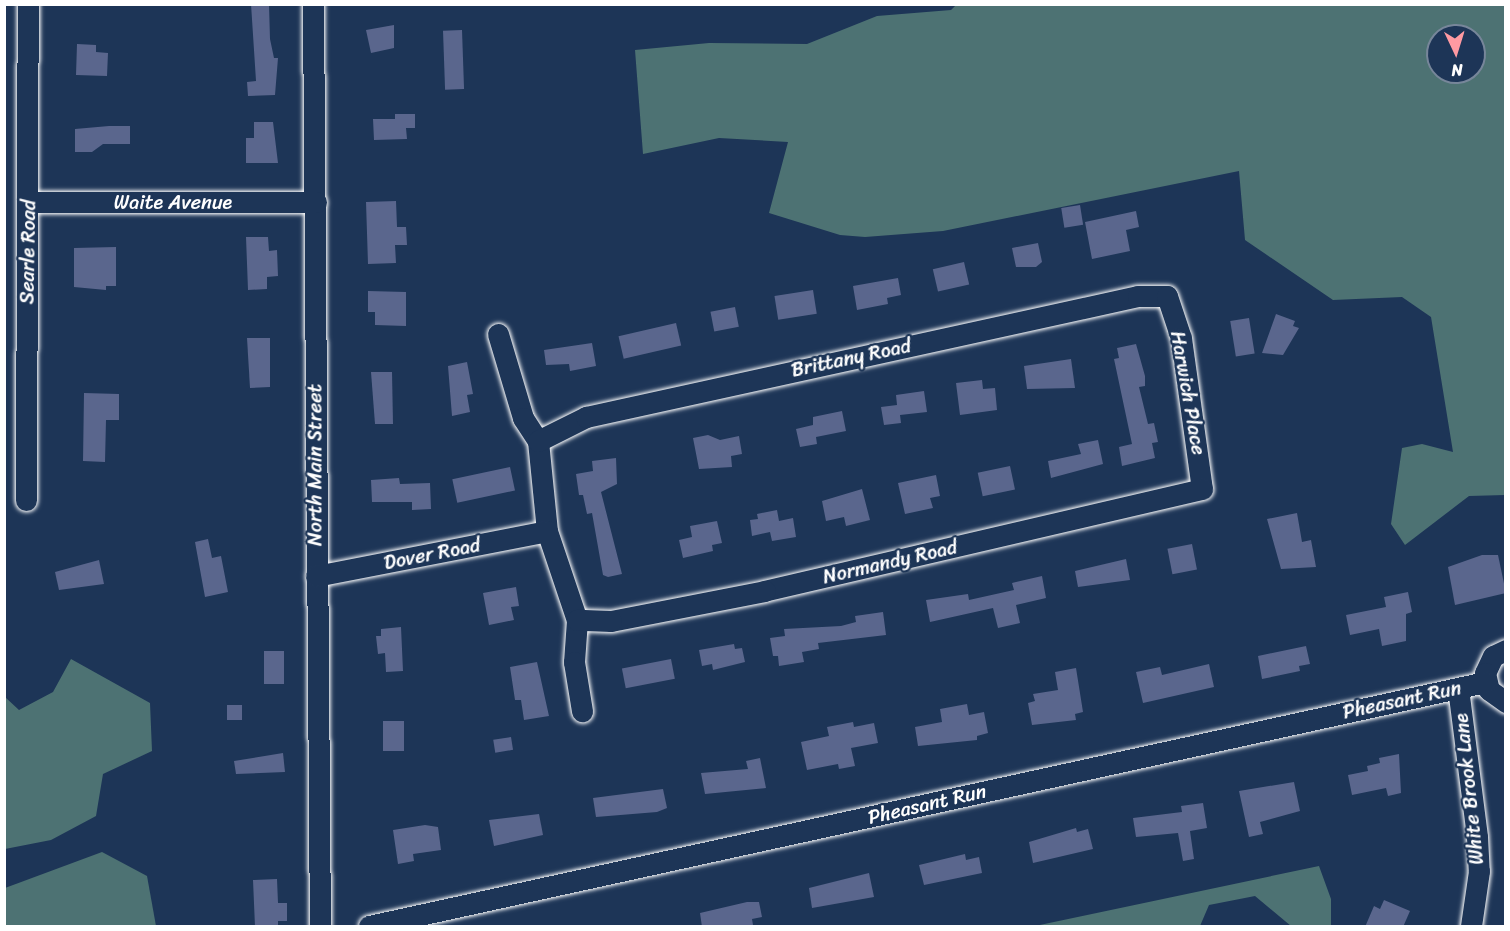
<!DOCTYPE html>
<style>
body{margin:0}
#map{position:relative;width:1510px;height:931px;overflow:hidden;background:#1d3557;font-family:Sriracha,sans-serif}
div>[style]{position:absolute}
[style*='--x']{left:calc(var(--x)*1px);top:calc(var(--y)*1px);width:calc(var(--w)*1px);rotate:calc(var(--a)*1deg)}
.green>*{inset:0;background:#4d7273}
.building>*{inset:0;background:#5a668d;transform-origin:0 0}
.roads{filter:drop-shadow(0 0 2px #fff) drop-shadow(0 0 2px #fff)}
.minor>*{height:21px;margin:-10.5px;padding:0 10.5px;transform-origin:10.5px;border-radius:10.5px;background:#1d3557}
span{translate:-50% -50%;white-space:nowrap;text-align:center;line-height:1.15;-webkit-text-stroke:4.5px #1d3557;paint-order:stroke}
.street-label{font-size:20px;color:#fff}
.frame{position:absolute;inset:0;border:6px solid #fff;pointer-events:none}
.north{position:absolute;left:1426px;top:24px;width:60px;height:60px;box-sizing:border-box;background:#1d3557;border:2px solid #77869a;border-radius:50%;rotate:176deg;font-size:16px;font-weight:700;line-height:24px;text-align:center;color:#fff}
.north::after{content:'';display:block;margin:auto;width:21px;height:27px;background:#ff9aa2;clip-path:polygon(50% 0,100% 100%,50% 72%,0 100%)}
</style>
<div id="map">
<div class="green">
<div style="clip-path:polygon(evenodd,956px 5px,1505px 5px,1505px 495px,1469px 496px,1405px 545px,1391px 524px,1402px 448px,1422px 444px,1453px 452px,1431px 317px,1402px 297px,1333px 300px,1245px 240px,1239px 171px,943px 231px,865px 237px,840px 235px,769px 213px,788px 142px,719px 138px,643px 154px,635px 50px,709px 43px,807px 44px,877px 16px,951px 10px,956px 5px,1438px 36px,1474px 36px,1474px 72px,1438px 72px,1438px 36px)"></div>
<div style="clip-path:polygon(71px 659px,150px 703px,152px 751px,103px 774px,96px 816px,51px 840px,5px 849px,5px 697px,19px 710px,53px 692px)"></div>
<div style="clip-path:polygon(102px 852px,147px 876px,156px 926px,5px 926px,5px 888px)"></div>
<div style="clip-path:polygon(1319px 866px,1331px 899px,1331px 926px,1291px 926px,1255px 896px,1209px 905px,1200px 926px,1035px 926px)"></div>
</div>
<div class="building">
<div style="clip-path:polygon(251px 4px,269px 4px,270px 39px,274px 58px,278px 58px,275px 95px,248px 96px,247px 82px,256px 81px)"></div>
<div style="clip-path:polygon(394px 25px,394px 48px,371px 53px,366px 30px)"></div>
<div style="left:462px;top:30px;width:59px;height:19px;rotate:88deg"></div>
<div style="clip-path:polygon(77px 44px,96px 45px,96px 52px,108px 53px,107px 76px,76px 75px)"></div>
<div style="clip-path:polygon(395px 114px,415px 114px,415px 128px,406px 128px,407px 139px,374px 140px,373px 119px,395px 119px)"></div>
<div style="clip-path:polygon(254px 122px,273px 122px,278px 163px,246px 163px,246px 138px,254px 138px)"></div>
<div style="clip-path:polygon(109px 126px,130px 126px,130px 144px,103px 144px,92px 152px,75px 152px,75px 129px)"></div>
<div style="clip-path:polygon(396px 201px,397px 227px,406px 227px,407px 245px,395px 245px,396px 263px,368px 264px,366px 202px)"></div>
<div style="left:1080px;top:205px;width:20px;height:19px;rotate:81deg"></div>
<div style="clip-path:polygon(1136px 211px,1139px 227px,1126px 230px,1130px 251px,1092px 259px,1085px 222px)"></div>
<div style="clip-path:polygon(246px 237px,268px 237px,269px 251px,277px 250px,278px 276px,267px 277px,267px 289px,248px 290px)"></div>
<div style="clip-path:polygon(1038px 243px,1042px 262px,1036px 267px,1016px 267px,1012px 248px)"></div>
<div style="clip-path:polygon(116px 247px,116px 286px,106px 286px,106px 290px,74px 287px,74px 248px)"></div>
<div style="left:964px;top:262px;width:23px;height:32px;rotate:77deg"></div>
<div style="clip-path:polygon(898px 278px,901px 295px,887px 298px,888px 304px,857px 310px,853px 286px)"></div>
<div style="left:813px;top:290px;width:24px;height:39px;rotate:81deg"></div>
<div style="clip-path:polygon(368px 291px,406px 292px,406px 326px,375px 325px,375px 312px,368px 312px)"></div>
<div style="left:735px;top:307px;width:20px;height:25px;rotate:79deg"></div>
<div style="clip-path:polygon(1276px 314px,1295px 321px,1293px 326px,1299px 328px,1283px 355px,1262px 353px)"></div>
<div style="left:1249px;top:318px;width:36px;height:19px;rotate:81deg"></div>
<div style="left:676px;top:323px;width:23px;height:59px;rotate:77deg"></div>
<div style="clip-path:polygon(247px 338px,270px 338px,270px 387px,250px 388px)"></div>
<div style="clip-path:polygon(592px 343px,596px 366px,570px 371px,569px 364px,546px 365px,544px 350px)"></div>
<div style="clip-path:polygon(1136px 344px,1145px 376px,1145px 386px,1139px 387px,1148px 424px,1154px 423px,1158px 442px,1152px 443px,1155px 458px,1122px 466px,1119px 447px,1132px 444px,1114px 359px,1119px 358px,1117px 348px)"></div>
<div style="clip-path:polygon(1071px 359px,1075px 388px,1027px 389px,1024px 366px)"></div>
<div style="clip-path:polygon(467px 362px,473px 394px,467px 395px,470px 412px,452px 416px,448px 366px)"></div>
<div style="clip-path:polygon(371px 372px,392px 372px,393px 424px,375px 424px)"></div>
<div style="clip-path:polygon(982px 380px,983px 389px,995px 388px,997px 410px,960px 415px,956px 383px)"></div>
<div style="clip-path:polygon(924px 391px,927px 412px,900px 415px,901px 423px,884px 425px,881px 407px,897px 405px,896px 395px)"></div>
<div style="clip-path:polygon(84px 393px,119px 394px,119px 420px,106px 420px,105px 462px,83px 461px)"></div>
<div style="clip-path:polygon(842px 411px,846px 431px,816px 437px,817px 444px,800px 447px,796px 429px,813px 425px,813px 417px)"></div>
<div style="clip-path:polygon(708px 435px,720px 440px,739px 436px,742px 454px,731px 456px,732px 467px,699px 469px,693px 438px)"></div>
<div style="clip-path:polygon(1098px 440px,1103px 464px,1051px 478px,1048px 461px,1081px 454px,1078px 444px)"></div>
<div style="clip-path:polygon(616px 458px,617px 484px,601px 492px,622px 574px,608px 577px,603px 575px,592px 513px,587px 514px,583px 495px,579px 495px,576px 474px,593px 471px,592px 461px)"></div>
<div style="left:1010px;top:466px;width:24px;height:33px;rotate:78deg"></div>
<div style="left:510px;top:467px;width:24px;height:59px;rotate:78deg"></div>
<div style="clip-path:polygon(936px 475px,940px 496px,930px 498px,933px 508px,905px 514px,898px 483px)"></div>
<div style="clip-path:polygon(399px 478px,400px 484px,430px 483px,431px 509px,412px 510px,412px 502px,372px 502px,371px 480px)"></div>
<div style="clip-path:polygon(862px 489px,870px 520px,846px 526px,844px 517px,826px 521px,822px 501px)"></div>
<div style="clip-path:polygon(777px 510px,779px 521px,793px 518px,796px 537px,772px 541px,770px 532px,752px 536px,750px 520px,758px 519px,757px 514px)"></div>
<div style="clip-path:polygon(1297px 513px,1302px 542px,1311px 540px,1316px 567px,1281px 569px,1267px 519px)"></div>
<div style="clip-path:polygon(717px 521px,722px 543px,712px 545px,713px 551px,683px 558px,679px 540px,692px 537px,690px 526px)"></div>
<div style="clip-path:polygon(208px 539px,212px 558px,221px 556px,228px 592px,205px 597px,195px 542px)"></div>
<div style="left:1192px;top:544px;width:26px;height:25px;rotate:79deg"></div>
<div style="clip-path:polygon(1482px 555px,1498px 555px,1506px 593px,1455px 605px,1448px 567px)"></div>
<div style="clip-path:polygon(1126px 559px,1130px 580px,1078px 587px,1075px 571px)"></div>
<div style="clip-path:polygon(99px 560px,104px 584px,59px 590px,55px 572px)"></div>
<div style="clip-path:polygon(1042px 576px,1046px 598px,1016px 605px,1020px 623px,998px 628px,993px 608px,930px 622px,926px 600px,968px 594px,969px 600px,1014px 590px,1012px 583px)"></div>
<div style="clip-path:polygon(516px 587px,519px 606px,511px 607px,514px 620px,489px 625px,483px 593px)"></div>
<div style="clip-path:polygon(1408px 592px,1412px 612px,1406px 614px,1406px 641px,1382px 646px,1379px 629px,1350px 635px,1346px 615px,1386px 607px,1384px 597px)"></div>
<div style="clip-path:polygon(883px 612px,886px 635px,818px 643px,819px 649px,802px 652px,804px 662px,779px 666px,778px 656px,773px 656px,770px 638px,785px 636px,784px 629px,841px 626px,856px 622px,855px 616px)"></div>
<div style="clip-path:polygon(401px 627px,403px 671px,386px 672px,385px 653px,378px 654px,376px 636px,381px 636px,381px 629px)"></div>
<div style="clip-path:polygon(734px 644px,735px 649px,742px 648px,745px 662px,713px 670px,712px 664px,702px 666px,699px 650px)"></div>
<div style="clip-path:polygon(1306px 646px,1310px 664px,1299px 666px,1300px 671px,1262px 679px,1258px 656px)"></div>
<div style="left:264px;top:651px;width:20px;height:33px"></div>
<div style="left:671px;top:659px;width:20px;height:50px;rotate:79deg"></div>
<div style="clip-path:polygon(537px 662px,549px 716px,524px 720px,521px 700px,515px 700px,510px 667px)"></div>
<div style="clip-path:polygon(1209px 664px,1214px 687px,1143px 703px,1136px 672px,1160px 667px,1162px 675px)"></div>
<div style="clip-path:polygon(1076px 668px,1083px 712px,1075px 714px,1076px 720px,1032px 725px,1028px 703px,1035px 701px,1033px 694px,1058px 690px,1055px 672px)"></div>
<div style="clip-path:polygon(967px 704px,969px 715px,984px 712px,988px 733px,977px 736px,977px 740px,918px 746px,915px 727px,942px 722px,940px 709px)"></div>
<div style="left:242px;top:705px;width:15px;height:15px;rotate:90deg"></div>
<div style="left:383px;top:721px;width:21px;height:30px"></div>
<div style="clip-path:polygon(853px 722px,854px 727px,874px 723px,878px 743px,851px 748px,855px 766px,839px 769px,838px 764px,807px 770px,801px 742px,829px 736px,827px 727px)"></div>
<div style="left:511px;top:737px;width:13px;height:18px;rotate:81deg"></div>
<div style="clip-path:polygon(283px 753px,285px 772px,236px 774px,234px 761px)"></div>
<div style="clip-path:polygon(1399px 754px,1401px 793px,1388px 796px,1386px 788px,1352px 795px,1348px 775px,1368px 771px,1367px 766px,1380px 763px,1379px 758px)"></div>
<div style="clip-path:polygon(760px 758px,766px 788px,705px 794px,701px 773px,748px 769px,746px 761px)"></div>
<div style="clip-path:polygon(1294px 782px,1300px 811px,1260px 822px,1263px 834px,1249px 837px,1239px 791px)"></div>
<div style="clip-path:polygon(663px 789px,667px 808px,657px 812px,596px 817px,593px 798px)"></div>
<div style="clip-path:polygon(1203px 803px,1207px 828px,1190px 831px,1194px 859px,1183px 861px,1178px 833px,1136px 837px,1133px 818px,1182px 812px,1181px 806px)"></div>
<div style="clip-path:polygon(539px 814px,543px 835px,494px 846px,489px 820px)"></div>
<div style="clip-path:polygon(425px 825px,438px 827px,441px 850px,413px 854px,414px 861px,398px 864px,393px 830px)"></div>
<div style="clip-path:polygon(1076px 828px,1077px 832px,1088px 829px,1093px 849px,1033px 863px,1029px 842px)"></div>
<div style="clip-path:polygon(965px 854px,966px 860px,979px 857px,982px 873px,924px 885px,919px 865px)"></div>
<div style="clip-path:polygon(869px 873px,874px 897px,812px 908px,809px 888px)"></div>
<div style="clip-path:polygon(277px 879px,278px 903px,287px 903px,287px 921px,278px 921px,278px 927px,255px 927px,253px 880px)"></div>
<div style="clip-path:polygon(1384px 900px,1410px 911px,1403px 927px,1365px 927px,1374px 906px,1380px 909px)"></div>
<div style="clip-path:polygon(747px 902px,759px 902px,762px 917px,752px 919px,753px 925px,702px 927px,700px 913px)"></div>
</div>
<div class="roads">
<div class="minor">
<div style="--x:313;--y:4;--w:922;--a:89.57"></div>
<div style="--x:29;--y:202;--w:287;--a:0"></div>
<div style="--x:498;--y:334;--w:88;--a:73.4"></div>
<div style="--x:523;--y:418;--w:27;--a:57"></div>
<div style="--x:538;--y:441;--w:90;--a:84.3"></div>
<div style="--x:547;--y:531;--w:94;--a:71.4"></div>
<div style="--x:577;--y:620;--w:42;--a:94.1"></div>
<div style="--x:574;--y:662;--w:50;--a:80.7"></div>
<div style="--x:538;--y:441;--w:54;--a:-26.6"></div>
<div style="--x:586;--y:417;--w:565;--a:-12.36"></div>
<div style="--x:1138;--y:296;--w:29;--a:0"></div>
<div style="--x:1167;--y:296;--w:44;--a:71.6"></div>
<div style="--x:1181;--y:338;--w:152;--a:82.1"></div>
<div style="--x:1202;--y:489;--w:449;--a:166.9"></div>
<div style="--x:765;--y:591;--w:157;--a:169"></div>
<div style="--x:611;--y:621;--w:34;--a:-178"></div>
<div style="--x:26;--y:500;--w:496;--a:-89.8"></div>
<div style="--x:316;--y:576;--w:235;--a:-11"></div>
<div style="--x:1506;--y:650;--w:14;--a:155"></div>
<div style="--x:1493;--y:656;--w:19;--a:115"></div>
<div style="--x:1485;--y:673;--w:17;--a:77"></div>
<div style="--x:1489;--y:690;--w:21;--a:35"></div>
<div style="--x:1458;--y:688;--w:150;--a:82.7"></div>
<div style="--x:1477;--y:837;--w:34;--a:87"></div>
<div style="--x:1479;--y:871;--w:56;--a:98.3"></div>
<div style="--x:369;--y:926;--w:1142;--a:-12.33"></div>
</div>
</div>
<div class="street-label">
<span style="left:173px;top:202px">Waite Avenue</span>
<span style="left:28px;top:252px;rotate:-89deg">Searle Road</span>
<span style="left:851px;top:358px;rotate:-12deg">Brittany Road</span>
<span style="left:1188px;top:393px;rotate:80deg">Harwich Place</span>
<span style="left:315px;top:465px;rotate:-90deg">North Main Street</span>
<span style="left:432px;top:554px;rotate:-11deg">Dover Road</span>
<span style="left:890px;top:562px;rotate:-13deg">Normandy Road</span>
<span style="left:1402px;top:700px;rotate:-12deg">Pheasant Run</span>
<span style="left:1469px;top:789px;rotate:-96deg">White Brook Lane</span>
<span style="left:927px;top:804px;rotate:-13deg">Pheasant Run</span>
</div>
<div class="frame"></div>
<div class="north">N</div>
</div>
